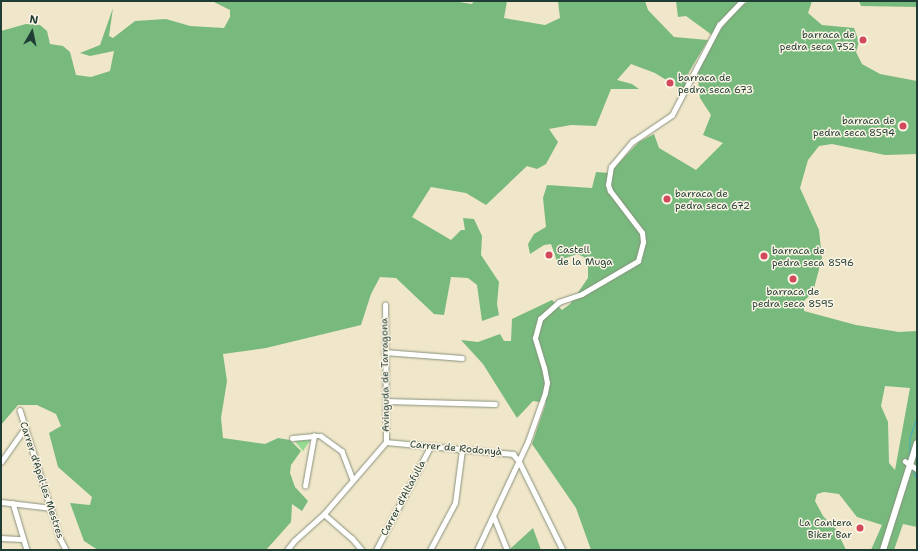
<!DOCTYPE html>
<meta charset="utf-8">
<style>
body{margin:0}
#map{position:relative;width:918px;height:551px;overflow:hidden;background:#f0e6c9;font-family:"Shantell Sans",sans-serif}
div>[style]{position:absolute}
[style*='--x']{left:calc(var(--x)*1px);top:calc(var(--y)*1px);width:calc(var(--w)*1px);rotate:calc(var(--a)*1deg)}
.green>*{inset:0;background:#95da93}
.forest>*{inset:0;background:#78ba7d}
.stream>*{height:1px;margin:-0.5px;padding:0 0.5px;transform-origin:0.5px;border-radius:0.5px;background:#3facbe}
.roads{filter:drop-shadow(0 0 1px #88927e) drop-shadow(0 0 1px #88927e)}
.minor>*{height:4.5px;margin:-2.25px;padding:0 2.25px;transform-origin:2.25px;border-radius:2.25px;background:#fff}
.major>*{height:6px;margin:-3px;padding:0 3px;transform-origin:3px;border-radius:3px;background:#fff}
.dots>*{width:11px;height:11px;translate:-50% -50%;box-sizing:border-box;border:2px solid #fcf5e5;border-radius:50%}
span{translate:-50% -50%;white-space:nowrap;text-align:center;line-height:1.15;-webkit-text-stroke:3px #fcf5e5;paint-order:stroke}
.poi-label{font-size:10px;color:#1f3d34}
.right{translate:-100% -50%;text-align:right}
.left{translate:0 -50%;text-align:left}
.street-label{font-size:10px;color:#1f3d34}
.frame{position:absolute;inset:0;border:2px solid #1f3d34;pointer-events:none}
.north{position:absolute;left:12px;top:12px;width:40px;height:40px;-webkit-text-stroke:3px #fcf5e5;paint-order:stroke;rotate:9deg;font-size:11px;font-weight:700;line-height:16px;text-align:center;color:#1f3d34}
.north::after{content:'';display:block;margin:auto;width:14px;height:18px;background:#1f3d34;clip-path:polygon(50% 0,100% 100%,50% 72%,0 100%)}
</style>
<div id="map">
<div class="green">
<div style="clip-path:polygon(313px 436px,303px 451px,292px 438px)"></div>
</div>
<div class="forest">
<div style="clip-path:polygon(212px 1px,453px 1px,472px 4px,474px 1px,507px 1px,504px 18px,545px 25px,560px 18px,558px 1px,645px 1px,648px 10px,674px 37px,708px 40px,689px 72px,684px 91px,655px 73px,631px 64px,617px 80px,632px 84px,639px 89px,611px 89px,596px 126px,571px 125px,549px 129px,558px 142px,546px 164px,537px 169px,527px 166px,486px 205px,466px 193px,431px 187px,412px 217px,451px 240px,461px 230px,465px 230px,463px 218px,474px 219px,482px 236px,481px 255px,499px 282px,497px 304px,499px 315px,482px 321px,477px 285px,468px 278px,451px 277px,444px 315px,434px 314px,396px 278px,380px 277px,371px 294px,361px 325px,266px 348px,223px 354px,227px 381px,221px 418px,223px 438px,265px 444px,278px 438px,290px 440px,301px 451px,291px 465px,290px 473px,295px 487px,308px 501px,302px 511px,292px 504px,291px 522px,266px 550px,98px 550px,84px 541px,70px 503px,90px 505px,92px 497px,58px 467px,49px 433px,61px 426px,56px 414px,37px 405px,18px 405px,1px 425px,1px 31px,26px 24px,40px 25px,47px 31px,50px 44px,63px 46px,70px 52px,76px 75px,91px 77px,110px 71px,114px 51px,90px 56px,80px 53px,100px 45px,113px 8px,109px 36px,113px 38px,135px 21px,166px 19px,190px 26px,224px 28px,230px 17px,230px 10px)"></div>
<div style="clip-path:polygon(676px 1px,742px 1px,712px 35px,686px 16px,678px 17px)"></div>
<div style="clip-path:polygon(evenodd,749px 1px,812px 1px,808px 13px,822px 25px,854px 28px,859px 42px,856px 52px,862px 64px,880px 74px,917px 81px,917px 154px,885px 155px,832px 144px,819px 146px,808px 160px,800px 188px,819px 230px,822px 258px,813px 292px,804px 301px,804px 311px,856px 325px,899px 332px,917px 331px,917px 527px,903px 524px,894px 550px,871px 550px,882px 525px,857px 517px,839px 494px,824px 492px,817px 494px,815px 501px,823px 516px,836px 529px,846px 550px,591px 550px,576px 508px,532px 444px,546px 403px,533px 401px,517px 418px,483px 364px,461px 340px,478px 342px,500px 334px,504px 341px,511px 341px,512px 319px,552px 300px,562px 310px,570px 304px,588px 278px,588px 267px,584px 257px,577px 254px,557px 261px,551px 244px,544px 245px,530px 254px,528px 244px,534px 234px,546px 227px,543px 198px,547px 185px,592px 188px,596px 172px,609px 173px,639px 142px,654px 134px,659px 148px,696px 170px,723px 143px,703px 135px,711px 115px,700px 98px,697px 70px,717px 34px,738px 8px,749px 1px,885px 386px,910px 388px,895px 470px,889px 463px,888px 422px,881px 406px,885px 386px)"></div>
<div style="clip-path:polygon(859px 1px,917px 1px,917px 7px,861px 6px)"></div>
<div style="clip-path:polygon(533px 528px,541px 550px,510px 550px,510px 549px)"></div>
</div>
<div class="stream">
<div style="--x:909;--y:459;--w:23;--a:-88"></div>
<div style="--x:910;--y:436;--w:20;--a:-70"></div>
<div style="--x:912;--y:469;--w:12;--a:66"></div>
</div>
<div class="roads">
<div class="minor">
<div style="--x:384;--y:352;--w:78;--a:4.4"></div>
<div style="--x:386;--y:401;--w:109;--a:1.6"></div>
<div style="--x:20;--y:410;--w:134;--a:72.6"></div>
<div style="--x:60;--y:538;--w:13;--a:63"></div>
<div style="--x:292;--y:438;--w:22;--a:-5"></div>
<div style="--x:386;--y:442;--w:128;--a:5.4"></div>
<div style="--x:513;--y:454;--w:9;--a:49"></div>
<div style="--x:519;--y:461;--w:99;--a:63.7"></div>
<div style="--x:905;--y:461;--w:14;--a:34"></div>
<div style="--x:1;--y:462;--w:42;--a:-54.8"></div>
<div style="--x:305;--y:486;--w:51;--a:-79.8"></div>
<div style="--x:314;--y:436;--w:7;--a:0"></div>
<div style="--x:321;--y:436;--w:26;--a:36"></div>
<div style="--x:342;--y:451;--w:30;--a:69"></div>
<div style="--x:1;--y:502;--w:51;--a:6.7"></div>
<div style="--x:13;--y:503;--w:49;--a:73.4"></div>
<div style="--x:324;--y:514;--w:37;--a:41"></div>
<div style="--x:352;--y:538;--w:16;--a:50"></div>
<div style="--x:494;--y:517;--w:35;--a:68"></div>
<div style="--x:1;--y:538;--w:21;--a:3"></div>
<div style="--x:287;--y:550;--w:11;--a:-52"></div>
<div style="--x:294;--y:541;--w:40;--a:-42"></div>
<div style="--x:324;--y:514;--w:95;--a:-49.3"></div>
<div style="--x:386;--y:442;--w:137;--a:-90.4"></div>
<div style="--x:376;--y:550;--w:116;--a:-62.3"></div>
<div style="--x:430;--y:550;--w:53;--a:-62"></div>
<div style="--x:455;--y:503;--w:53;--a:-82.5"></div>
<div style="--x:477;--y:550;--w:120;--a:-64.9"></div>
<div style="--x:528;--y:441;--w:51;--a:-70.5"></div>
<div style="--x:545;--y:393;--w:10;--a:-79"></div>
<div style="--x:547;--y:383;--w:15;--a:-101"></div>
<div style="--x:544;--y:368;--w:31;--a:-107"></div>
<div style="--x:535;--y:338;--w:20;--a:-75"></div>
<div style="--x:540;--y:319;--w:25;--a:-42"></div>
<div style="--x:559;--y:302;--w:24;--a:-19"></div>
<div style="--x:582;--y:294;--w:65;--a:-30.5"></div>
<div style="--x:638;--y:261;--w:20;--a:-75"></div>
<div style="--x:643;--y:242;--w:9;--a:-96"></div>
<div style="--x:642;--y:233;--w:53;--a:-127.3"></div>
<div style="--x:610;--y:191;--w:6;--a:-108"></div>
<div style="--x:608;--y:185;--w:18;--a:-81"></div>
<div style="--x:611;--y:167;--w:33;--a:-50"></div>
<div style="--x:632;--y:142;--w:48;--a:-34"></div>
<div style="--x:672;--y:115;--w:102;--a:-62.4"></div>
<div style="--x:719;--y:25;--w:33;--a:-46"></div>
</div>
<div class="major">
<div style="--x:883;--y:550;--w:112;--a:-72.4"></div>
</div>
</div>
<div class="dots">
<div style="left:863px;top:40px;background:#d1495b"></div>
<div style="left:670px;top:83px;background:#d1495b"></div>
<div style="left:903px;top:126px;background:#d1495b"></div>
<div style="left:667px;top:199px;background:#d1495b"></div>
<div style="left:549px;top:255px;background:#d1495b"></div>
<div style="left:764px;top:256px;background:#d1495b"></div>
<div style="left:793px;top:279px;background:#d1495b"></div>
<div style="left:860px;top:528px;background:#d1495b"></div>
</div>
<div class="poi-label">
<span class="right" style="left:855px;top:40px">barraca de<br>pedra seca 752</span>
<span class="left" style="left:678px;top:83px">barraca de<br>pedra seca 673</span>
<span class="right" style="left:895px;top:126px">barraca de<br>pedra seca 8594</span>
<span class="left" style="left:675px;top:199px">barraca de<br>pedra seca 672</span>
<span class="left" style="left:557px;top:255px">Castell<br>de la Muga</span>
<span class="left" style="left:772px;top:256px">barraca de<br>pedra seca 8596</span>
<span style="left:793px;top:297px">barraca de<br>pedra seca 8595</span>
<span class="right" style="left:852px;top:528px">La Cantera<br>Biker Bar</span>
</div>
<div class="street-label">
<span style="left:385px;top:375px;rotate:-91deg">Avinguda de Tarragona</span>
<span style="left:456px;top:448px;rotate:5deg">Carrer de Rodonyà</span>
<span style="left:42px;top:480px;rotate:72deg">Carrer d'Apel·les Mestres</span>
<span style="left:403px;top:498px;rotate:-62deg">Carrer d'Altafulla</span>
</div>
<div class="frame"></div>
<div class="north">N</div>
</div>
